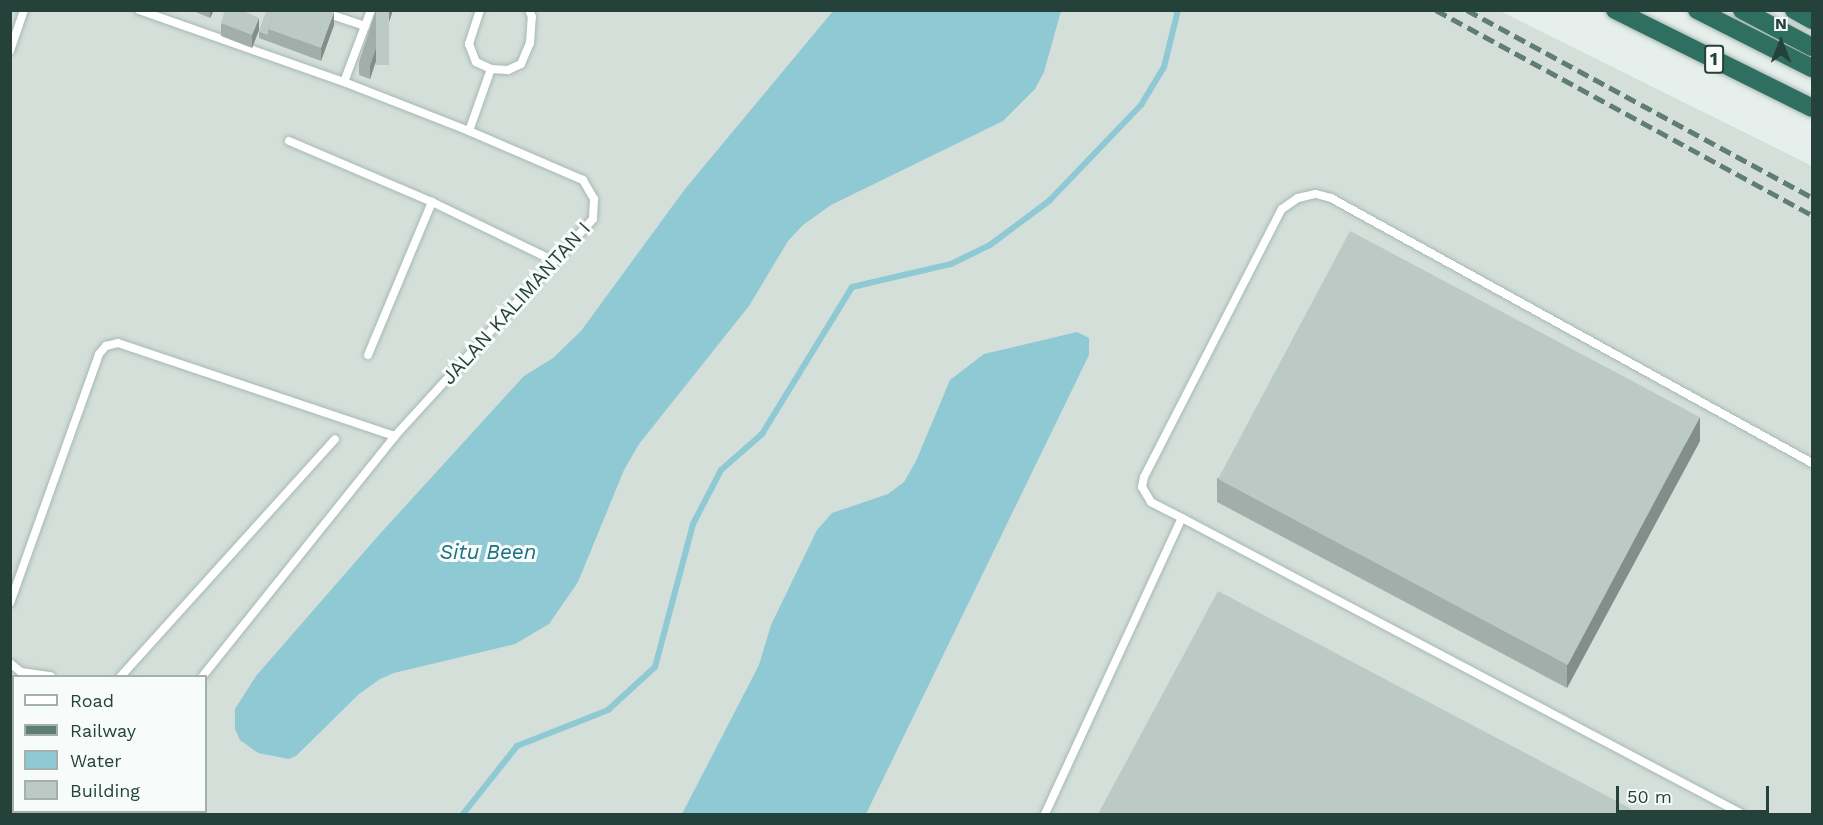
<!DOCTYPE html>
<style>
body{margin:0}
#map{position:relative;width:1823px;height:825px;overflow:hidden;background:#e6efeb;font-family:"Work Sans",sans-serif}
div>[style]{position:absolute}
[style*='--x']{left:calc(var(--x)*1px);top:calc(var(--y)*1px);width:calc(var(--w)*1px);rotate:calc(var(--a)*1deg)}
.built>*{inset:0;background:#d4dfda}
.green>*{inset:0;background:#bfe0c8}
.water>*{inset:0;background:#8ec9d4}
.stream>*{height:6px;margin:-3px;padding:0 3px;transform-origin:3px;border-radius:3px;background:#8ec9d4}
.roads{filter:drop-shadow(0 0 2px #a8b8b2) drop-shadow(0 0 2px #a8b8b2)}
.service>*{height:8px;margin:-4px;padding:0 4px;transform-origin:4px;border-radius:4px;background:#fff}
.tertiary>*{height:18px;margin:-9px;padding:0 9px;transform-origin:9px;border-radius:9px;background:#fff}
.motorway>*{height:18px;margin:-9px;padding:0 9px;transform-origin:9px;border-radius:9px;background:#2f6f62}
.rail>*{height:4.5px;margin-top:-2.25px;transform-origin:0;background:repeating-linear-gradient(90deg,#5f7d75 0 12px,transparent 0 18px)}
.wall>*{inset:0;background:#a1aea9}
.shaded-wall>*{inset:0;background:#838d89}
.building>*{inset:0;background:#bbcac4;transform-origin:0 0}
span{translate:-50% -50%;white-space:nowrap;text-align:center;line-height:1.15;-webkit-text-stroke:6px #f7fbf9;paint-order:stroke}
.shield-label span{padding:2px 4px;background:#f7fbf9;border:2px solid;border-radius:4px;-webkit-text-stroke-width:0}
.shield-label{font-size:18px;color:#24423a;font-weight:700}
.street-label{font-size:20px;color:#24423a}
.water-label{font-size:21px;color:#1c6f80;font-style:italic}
.frame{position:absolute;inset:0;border:12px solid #24423a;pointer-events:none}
.legend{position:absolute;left:12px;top:675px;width:195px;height:138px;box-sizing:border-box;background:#f7fbf9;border:2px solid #a3b1ad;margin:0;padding:8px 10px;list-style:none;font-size:18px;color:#24423a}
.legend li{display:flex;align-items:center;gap:12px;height:30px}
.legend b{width:30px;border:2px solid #a3b1ad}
.north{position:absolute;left:1751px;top:12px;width:60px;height:60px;-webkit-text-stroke:4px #f7fbf9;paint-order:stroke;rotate:0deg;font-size:16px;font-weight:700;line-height:24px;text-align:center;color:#24423a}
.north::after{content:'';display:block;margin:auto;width:21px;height:27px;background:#24423a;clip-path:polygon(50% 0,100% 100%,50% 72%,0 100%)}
.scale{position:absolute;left:1616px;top:786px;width:153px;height:27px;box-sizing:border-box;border:3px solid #24423a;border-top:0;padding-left:8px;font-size:18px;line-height:21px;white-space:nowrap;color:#24423a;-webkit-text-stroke:4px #f7fbf9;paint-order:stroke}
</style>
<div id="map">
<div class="built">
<div style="clip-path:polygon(evenodd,10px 11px,1500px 11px,1812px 166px,1812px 814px,11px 814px,10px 11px,14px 676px,206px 676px,206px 812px,14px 812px,14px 676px)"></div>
</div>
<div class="green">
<div style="clip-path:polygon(10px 751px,14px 752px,14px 812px,164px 812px,171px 814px,11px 814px)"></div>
</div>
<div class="water">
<div style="clip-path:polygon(833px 11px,1061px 11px,1044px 72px,1035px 89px,1003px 121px,831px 205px,803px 225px,788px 241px,749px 306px,639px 444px,624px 470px,578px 582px,549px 624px,515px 644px,394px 673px,380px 679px,359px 694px,296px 756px,289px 759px,258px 753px,240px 740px,235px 729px,235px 709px,256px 676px,378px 536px,524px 376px,553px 358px,581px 331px,685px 189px)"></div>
<div style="clip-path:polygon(1077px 332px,1089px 338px,1089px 355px,866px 814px,682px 814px,759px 665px,771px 625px,817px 530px,832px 513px,888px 494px,904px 482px,916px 461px,950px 380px,984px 354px)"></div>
</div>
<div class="stream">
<div style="--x:463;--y:814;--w:87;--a:-51.5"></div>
<div style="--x:517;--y:746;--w:98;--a:-21.6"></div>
<div style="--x:608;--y:710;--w:64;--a:-42.5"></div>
<div style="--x:655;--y:667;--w:148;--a:-75.1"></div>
<div style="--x:693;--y:524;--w:61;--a:-62.6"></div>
<div style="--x:721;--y:470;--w:55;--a:-41.3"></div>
<div style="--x:762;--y:434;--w:172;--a:-58.5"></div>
<div style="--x:852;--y:287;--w:102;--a:-13.1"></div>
<div style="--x:951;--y:264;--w:43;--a:-26"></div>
<div style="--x:990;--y:245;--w:74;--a:-36.7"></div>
<div style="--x:1049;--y:201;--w:133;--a:-46.2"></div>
<div style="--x:1141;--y:105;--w:44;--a:-58.8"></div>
<div style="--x:1164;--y:67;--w:59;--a:-76.2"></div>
</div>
<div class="roads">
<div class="service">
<div style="--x:139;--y:10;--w:217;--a:19.4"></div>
<div style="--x:344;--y:82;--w:134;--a:21.4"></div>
<div style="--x:469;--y:131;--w:124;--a:23.3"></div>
<div style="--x:583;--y:180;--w:22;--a:60"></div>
<div style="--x:594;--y:199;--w:20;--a:93"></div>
<div style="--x:593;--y:219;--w:294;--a:132.4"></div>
<div style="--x:395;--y:436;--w:307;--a:128.7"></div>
<div style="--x:317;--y:10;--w:51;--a:18.4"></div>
<div style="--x:480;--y:10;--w:36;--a:108"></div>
<div style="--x:469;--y:44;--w:19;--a:69"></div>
<div style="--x:476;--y:62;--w:17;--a:25"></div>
<div style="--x:491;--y:69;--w:17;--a:3"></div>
<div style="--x:508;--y:70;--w:14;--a:-25"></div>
<div style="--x:521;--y:64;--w:23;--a:-67"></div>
<div style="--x:530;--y:43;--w:26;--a:-86"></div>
<div style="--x:532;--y:17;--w:8;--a:-113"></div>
<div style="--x:10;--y:51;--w:43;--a:-71.1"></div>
<div style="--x:344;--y:82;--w:77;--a:-69.4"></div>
<div style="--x:469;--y:131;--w:66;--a:-70.5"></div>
<div style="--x:289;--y:141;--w:155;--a:23.1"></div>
<div style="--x:368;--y:355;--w:166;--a:-67.3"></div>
<div style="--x:432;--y:202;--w:136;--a:25.8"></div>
<div style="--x:1182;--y:518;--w:633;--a:27.86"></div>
<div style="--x:10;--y:603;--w:264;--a:-70.3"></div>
<div style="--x:99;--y:354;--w:11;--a:-49"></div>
<div style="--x:106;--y:346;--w:12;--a:-14"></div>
<div style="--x:118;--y:343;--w:292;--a:18.6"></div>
<div style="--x:10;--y:663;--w:14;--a:39"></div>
<div style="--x:21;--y:672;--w:30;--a:8"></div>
<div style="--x:121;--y:676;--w:319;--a:-47.9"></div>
<div style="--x:1045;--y:814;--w:326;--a:-65.2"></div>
<div style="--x:1182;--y:518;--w:35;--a:-153"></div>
<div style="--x:1151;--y:502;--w:17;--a:-121"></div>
<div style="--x:1142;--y:487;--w:10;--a:-79"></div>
<div style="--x:1144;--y:477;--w:301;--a:-62.8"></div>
<div style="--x:1282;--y:209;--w:19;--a:-35"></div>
<div style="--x:1298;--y:198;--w:18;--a:-13"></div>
<div style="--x:1316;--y:194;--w:16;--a:15"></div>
<div style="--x:1331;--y:198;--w:549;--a:28.85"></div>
</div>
<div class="tertiary">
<div style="--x:10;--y:748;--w:4;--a:14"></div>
<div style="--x:164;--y:812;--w:7;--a:16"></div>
</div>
<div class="motorway">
<div style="--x:1615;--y:10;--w:220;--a:26.4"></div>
<div style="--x:1697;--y:10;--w:129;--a:26.8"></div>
<div style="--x:1742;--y:10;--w:79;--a:27.9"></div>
<div style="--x:1794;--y:10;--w:21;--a:29"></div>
</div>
</div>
<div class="rail">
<div style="--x:1436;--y:10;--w:428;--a:28.6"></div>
<div style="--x:1467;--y:10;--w:392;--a:28.5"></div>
</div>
<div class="wall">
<div style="clip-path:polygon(191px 10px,214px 10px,210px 18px)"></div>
<div style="clip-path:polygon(267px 10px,334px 25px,321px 61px,259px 38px,259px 32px)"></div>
<div style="clip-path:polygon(376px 10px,393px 10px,370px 79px,359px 75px,359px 62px)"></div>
<div style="clip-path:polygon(221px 23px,259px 30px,252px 48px,221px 36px)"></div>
<div style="clip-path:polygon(1700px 441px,1567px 688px,1217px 502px,1217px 478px)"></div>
</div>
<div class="shaded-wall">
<div style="clip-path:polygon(210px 10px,214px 10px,210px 18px)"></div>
<div style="clip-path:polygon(389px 10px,393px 10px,370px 79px,370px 66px)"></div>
<div style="clip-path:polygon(334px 12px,334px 25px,321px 61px,321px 48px)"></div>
<div style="clip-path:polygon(259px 18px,259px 30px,252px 48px,252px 35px)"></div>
<div style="clip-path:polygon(1700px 417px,1700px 441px,1567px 688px,1567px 664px)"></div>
</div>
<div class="building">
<div style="clip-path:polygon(225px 10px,241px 10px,259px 18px,252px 35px,221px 23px)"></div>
<div style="clip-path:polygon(267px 10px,275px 10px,268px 29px,268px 35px,259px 32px)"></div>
<div style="clip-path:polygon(275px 10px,329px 10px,334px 12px,321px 48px,268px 29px)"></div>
<div style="left:376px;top:10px;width:13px;height:55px"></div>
<div style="left:1350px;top:231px;width:396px;height:281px;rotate:28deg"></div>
<div style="clip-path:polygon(1218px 591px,1641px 814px,1098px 814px)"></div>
</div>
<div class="shield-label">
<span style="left:1714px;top:59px">1</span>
</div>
<div class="street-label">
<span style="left:516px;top:303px;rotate:-48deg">JALAN KALIMANTAN I</span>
</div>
<div class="water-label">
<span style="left:488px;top:552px">Situ Been</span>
</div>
<div class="frame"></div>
<ul class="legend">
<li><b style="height:8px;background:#fff"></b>Road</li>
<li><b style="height:8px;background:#5f7d75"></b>Railway</li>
<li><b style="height:16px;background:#8ec9d4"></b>Water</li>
<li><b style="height:16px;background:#bbcac4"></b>Building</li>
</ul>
<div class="north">N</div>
<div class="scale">50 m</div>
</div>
